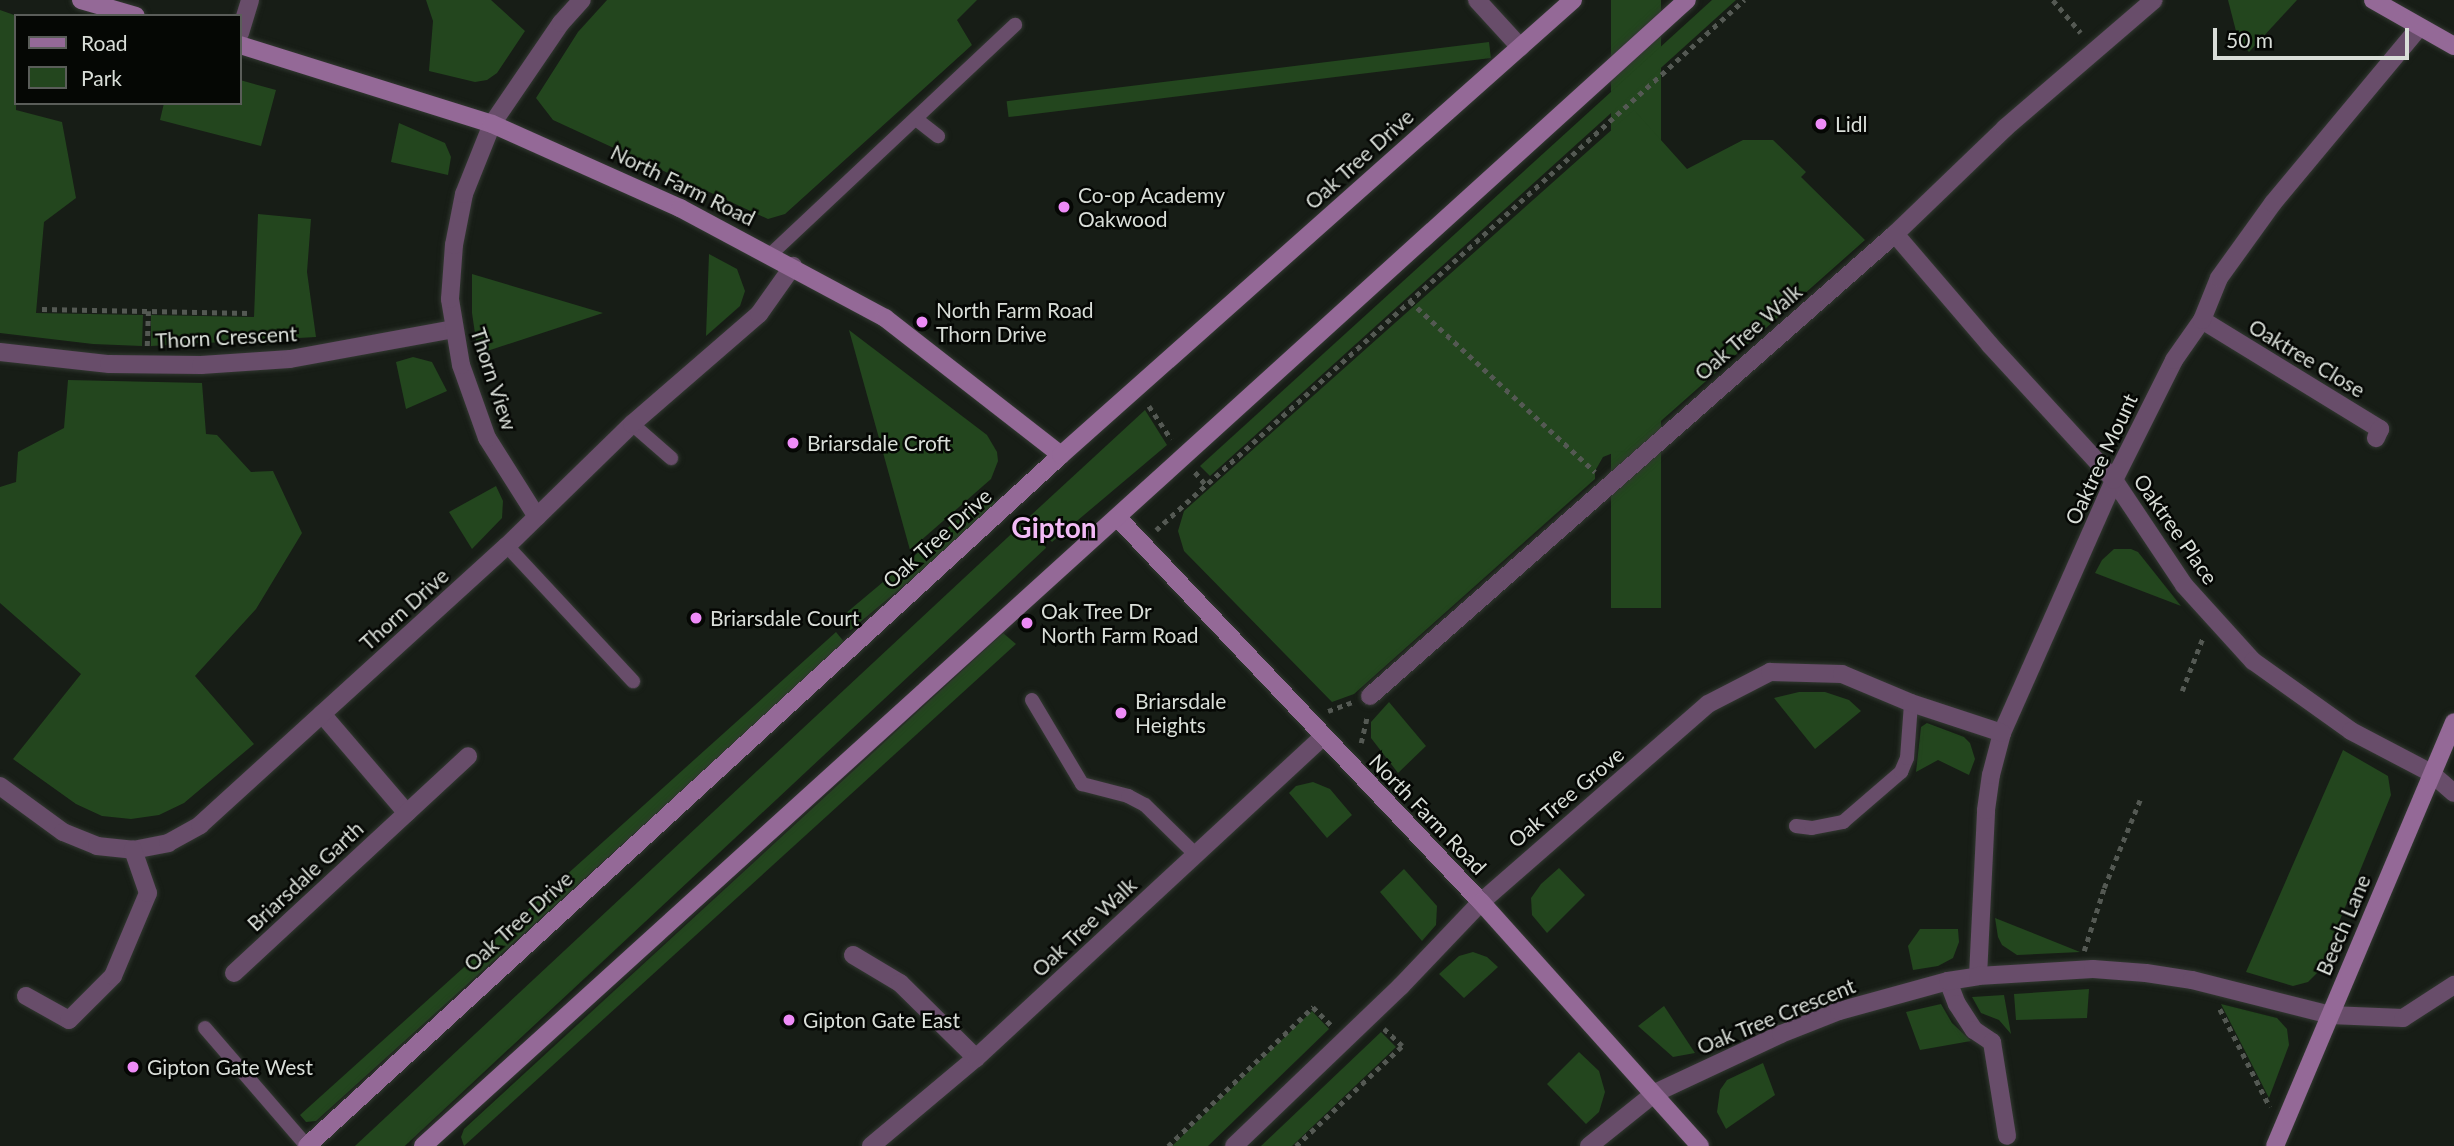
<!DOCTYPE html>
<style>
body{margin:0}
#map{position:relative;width:2454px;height:1146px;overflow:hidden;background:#171d16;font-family:Lato,sans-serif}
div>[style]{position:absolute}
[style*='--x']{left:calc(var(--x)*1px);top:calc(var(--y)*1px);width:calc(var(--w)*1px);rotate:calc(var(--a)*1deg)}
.green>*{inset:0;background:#23461e;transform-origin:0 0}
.path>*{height:4.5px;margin-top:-2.25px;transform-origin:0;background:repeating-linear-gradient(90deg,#545953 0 5px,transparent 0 10px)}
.roads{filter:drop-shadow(0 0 2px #323831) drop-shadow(0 0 2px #323831)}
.lane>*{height:14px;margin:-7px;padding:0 7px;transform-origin:7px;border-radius:7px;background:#684d6a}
.street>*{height:18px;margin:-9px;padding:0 9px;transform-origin:9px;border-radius:9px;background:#684d6a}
.secondary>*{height:18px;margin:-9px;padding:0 9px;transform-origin:9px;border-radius:9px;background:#946997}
.dots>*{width:19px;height:19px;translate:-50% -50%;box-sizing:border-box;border:4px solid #050704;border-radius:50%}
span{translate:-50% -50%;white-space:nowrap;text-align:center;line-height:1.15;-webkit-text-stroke:5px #050704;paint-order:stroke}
.poi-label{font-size:21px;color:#d9ded8}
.left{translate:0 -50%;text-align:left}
.street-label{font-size:21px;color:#d9ded8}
.district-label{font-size:28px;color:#f2baf6;font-weight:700}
.legend{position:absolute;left:14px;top:14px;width:228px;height:91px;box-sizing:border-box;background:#050704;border:2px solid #5a5d59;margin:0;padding:9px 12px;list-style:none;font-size:21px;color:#d9ded8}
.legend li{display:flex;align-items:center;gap:14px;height:35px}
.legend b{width:35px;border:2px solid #5a5d59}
.scale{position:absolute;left:2213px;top:28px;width:196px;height:32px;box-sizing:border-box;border:4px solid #d9ded8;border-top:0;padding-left:9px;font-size:21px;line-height:24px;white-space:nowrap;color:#d9ded8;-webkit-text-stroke:5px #050704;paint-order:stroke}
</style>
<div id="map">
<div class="green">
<div style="clip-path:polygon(426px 0,491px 0,525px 31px,497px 73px,487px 80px,475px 82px,429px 71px,433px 21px)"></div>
<div style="clip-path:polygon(607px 0,977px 0,957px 20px,972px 45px,785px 214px,768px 219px,553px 120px,536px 98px,578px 32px)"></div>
<div style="left:1611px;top:0;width:50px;height:608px"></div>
<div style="clip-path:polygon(1712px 0,1736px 0,1210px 476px,1200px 466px)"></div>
<div style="clip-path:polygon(2228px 0,2297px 0,2249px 52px,2238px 39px)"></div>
<div style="clip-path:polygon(0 10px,17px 16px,16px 110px,62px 122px,76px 198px,44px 222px,36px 313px,143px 315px,142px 346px,93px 344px,0 333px)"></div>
<div style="left:1489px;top:42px;width:16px;height:486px;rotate:83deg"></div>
<div style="clip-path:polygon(240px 80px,276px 90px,261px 146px,160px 120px,164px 103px,240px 103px)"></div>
<div style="clip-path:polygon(1634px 110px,1687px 169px,1743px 140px,1773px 140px,1806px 172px,1801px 177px,1865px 240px,1626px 452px,1618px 451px,1603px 457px,1595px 471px,1595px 479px,1354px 694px,1332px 702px,1184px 551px,1178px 531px,1184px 511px)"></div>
<div style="clip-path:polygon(399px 123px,445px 143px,451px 157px,448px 175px,391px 162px)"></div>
<div style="clip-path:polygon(258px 214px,311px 219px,307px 272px,316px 337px,151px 346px,151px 315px,254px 317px)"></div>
<div style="clip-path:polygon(709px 254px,737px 269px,745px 291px,740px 306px,706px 336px)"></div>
<div style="clip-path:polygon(472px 274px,603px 313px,478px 354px,472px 313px)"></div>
<div style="clip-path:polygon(849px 330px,987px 435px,997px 452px,998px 461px,991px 479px,910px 550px)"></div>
<div style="clip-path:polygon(413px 357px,432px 362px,447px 391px,406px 409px,396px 362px)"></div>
<div style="clip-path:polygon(68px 380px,202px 383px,206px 434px,217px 435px,251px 472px,273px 471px,302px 533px,256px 609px,195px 676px,254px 744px,184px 803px,159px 815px,131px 819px,102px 816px,76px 804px,13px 759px,81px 674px,0 603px,0 487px,16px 482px,18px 452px,64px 428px)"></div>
<div style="clip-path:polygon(1145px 410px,1167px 445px,1052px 542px,1029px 517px)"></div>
<div style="clip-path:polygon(496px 486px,503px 501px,502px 518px,472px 549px,449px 512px)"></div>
<div style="left:988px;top:494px;width:16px;height:193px;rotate:50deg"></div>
<div style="left:1023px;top:523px;width:34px;height:924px;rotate:47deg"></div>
<div style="clip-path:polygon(2114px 549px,2131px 549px,2138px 552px,2181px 606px,2095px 573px,2102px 560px)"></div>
<div style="clip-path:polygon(836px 632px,845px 643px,316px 1121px,306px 1122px,300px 1115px)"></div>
<div style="clip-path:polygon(1003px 633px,1016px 644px,464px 1146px,461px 1137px,464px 1129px)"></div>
<div style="clip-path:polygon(1799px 692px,1825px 692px,1849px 700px,1861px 711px,1815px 749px,1774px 698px)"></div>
<div style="clip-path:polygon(1389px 702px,1426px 746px,1398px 773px,1371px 738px,1371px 722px)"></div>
<div style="clip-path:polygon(1927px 723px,1964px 737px,1970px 743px,1975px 759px,1969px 775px,1938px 760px,1916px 772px,1921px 727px)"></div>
<div style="clip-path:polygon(2343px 750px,2388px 776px,2391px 795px,2319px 971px,2308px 982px,2293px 986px,2246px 972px)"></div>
<div style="clip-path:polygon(1313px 782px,1330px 789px,1352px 815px,1327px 838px,1289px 793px,1296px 786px)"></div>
<div style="clip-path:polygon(1559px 868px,1585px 895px,1547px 933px,1532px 915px,1531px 898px,1541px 884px)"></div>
<div style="clip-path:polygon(1404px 869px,1437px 906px,1436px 925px,1422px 941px,1380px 892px)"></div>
<div style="clip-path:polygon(1995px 918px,2080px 952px,2017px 955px,2002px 945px,1998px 937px)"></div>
<div style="clip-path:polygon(1920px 929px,1958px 929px,1959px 942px,1953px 958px,1938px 966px,1913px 970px,1908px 946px)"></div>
<div style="clip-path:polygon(1473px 952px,1487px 957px,1498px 967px,1464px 998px,1439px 974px,1459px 956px)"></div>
<div style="clip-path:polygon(2089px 989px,2087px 1018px,2016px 1020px,2014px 994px)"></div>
<div style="clip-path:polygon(2004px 995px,2011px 1034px,1999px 1020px,1981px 1013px,1972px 997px)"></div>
<div style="clip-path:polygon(1941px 1004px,1952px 1023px,1971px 1041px,1920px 1050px,1906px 1012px)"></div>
<div style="clip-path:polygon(2221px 1004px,2277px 1018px,2287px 1029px,2289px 1045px,2269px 1098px)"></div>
<div style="clip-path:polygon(1664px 1006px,1695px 1053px,1673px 1057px,1638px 1026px)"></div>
<div style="clip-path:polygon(1312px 1011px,1329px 1029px,1208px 1146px,1172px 1146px)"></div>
<div style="clip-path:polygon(1381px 1032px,1396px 1047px,1292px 1146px,1261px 1146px)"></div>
<div style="clip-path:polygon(1579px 1052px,1599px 1071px,1605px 1092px,1599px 1112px,1586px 1124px,1547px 1084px)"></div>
<div style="clip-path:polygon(1763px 1063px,1775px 1095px,1726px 1129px,1717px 1112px,1720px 1090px,1727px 1080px)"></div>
</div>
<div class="path">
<div style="--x:2053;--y:0;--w:43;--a:49.7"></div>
<div style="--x:1410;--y:301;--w:252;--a:42.7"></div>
<div style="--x:42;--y:309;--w:208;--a:1.1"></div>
<div style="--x:147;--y:346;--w:35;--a:-88"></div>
<div style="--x:1149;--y:406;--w:40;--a:56"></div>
<div style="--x:1195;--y:472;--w:17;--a:50"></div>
<div style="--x:1156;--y:530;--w:792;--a:-42.03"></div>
<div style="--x:2182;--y:691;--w:58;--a:-68.7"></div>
<div style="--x:1328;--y:711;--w:27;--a:-20"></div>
<div style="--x:1361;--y:743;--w:27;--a:-77"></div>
<div style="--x:2084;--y:951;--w:66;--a:-72.4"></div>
<div style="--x:2104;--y:888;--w:95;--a:-67.8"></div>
<div style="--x:2220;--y:1009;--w:110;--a:63"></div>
<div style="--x:1168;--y:1146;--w:201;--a:-43.8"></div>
<div style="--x:1313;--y:1007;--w:27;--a:45"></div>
<div style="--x:1296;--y:1146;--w:146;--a:-43.3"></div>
<div style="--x:1402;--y:1046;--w:25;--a:-137"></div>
</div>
<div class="roads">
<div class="lane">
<div style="--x:916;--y:119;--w:28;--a:38"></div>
<div style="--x:771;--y:254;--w:335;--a:-43.2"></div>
<div style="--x:632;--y:424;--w:52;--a:41.1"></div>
<div style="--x:507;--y:546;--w:185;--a:47"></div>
<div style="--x:1032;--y:700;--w:98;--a:59.2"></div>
<div style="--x:1082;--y:784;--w:48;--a:14.6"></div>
<div style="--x:1128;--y:796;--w:19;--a:28"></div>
<div style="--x:1145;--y:805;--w:71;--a:44.4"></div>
<div style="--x:1796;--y:826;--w:16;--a:7"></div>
<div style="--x:1812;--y:828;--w:32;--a:-11"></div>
<div style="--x:1843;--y:822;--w:77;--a:-40.8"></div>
<div style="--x:1901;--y:772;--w:15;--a:-67"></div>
<div style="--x:1907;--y:758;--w:55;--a:-85.8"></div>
<div style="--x:205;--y:1028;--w:156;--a:49.2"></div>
</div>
<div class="street">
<div style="--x:1477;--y:0;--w:64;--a:47.5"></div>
<div style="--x:240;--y:33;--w:34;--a:-73"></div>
<div style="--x:1895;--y:234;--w:146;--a:49.4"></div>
<div style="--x:1990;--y:345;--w:183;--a:47.4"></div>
<div style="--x:2114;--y:480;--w:126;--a:56.3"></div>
<div style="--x:2184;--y:585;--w:103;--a:47.8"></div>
<div style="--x:2253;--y:661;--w:120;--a:35.5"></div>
<div style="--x:2351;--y:731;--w:90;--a:27.7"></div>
<div style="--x:2431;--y:773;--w:30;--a:41"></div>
<div style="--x:2202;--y:320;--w:209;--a:31.5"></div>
<div style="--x:2380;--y:429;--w:10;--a:114"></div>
<div style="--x:0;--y:352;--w:110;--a:6.3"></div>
<div style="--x:109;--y:364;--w:92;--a:0.6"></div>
<div style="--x:201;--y:365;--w:89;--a:-3.9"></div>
<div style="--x:290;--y:359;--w:166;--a:-10.4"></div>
<div style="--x:537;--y:517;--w:93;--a:-122.3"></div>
<div style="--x:487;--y:438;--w:77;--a:-109.6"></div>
<div style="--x:461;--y:365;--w:67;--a:-99.5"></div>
<div style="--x:450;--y:299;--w:54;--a:-85.8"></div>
<div style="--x:454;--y:245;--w:52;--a:-78.9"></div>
<div style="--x:464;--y:194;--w:75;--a:-68.2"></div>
<div style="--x:492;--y:124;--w:122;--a:-55.7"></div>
<div style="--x:561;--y:23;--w:31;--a:-48"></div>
<div style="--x:1370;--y:696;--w:699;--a:-41.35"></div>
<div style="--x:1895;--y:234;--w:153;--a:-43.9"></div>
<div style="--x:2005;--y:128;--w:196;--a:-40.7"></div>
<div style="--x:322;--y:714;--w:130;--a:49.4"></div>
<div style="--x:0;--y:786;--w:78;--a:36.1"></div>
<div style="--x:63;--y:832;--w:37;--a:22"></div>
<div style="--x:97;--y:846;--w:36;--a:6"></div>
<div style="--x:133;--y:850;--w:36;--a:-11"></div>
<div style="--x:168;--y:843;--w:37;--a:-29"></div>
<div style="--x:200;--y:825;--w:415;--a:-42.3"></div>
<div style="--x:507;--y:546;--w:175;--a:-44.3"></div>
<div style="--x:632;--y:424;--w:168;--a:-40.9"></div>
<div style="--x:759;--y:314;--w:59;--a:-54.7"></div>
<div style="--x:853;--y:955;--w:55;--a:30.8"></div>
<div style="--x:900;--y:983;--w:107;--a:44.6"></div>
<div style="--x:234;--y:973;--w:319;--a:-42.8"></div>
<div style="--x:1978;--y:976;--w:166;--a:-87.2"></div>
<div style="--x:1986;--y:810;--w:35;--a:-82"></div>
<div style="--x:1991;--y:775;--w:43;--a:-75.3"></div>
<div style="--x:2002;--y:733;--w:277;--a:-66.1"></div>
<div style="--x:2114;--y:480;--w:134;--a:-63.4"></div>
<div style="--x:2174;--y:360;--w:49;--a:-55"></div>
<div style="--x:2202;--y:320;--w:45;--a:-68"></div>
<div style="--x:2219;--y:278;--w:92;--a:-54.2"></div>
<div style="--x:2273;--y:203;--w:228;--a:-50.2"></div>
<div style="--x:1948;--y:981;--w:25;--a:69"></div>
<div style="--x:1957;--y:1004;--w:31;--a:57"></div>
<div style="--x:1974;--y:1030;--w:22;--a:34"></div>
<div style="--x:1992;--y:1042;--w:95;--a:80.9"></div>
<div style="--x:26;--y:996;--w:49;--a:29.2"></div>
<div style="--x:69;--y:1020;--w:62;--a:-45"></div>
<div style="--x:113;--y:976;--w:90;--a:-67.1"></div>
<div style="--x:148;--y:893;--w:46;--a:-109.2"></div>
<div style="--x:871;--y:1146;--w:137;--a:-40"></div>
<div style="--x:976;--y:1058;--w:473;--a:-42.8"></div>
<div style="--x:1234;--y:1146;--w:231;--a:-43.8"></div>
<div style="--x:1401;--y:986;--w:116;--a:-46.4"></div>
<div style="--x:1481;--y:902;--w:301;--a:-41.1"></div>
<div style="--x:1708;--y:704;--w:70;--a:-27.3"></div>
<div style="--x:1770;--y:672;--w:72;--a:1.6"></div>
<div style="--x:1842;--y:674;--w:75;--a:22.8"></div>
<div style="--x:1911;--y:703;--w:96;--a:18.2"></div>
<div style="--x:1589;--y:1146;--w:85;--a:-38.8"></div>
<div style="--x:1655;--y:1093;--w:139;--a:-25.1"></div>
<div style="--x:1781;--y:1034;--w:62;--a:-21.6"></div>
<div style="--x:1839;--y:1011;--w:113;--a:-15.4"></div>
<div style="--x:1948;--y:981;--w:30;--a:-9"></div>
<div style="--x:1978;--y:976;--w:115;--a:-3.5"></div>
<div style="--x:2093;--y:969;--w:53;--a:4.3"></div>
<div style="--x:2146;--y:973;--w:47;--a:8.7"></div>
<div style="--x:2192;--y:980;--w:142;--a:14.2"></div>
<div style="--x:2330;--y:1015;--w:73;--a:2.4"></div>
<div style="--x:2403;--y:1018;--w:61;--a:-32.9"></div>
</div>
<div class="secondary">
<div style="--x:81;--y:0;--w:57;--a:16.2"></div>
<div style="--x:2373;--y:0;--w:93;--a:29.6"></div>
<div style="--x:240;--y:45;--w:264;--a:17.4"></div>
<div style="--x:492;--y:124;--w:206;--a:24.1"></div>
<div style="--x:680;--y:208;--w:233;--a:28.2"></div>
<div style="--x:885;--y:318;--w:223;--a:37.9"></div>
<div style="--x:1117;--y:517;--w:530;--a:46.61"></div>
<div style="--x:1481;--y:902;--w:328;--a:48.1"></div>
<div style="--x:307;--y:1146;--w:1023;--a:-42.5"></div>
<div style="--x:1061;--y:455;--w:685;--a:-41.63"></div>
<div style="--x:423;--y:1146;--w:1706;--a:-42.2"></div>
<div style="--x:2275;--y:1146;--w:460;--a:-67.1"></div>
</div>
</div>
<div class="dots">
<div style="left:1821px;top:124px;background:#ee8bf7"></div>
<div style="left:1064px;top:207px;background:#ee8bf7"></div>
<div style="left:922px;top:322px;background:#ee8bf7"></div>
<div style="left:793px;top:443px;background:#ee8bf7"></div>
<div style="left:696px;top:618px;background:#ee8bf7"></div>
<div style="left:1027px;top:623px;background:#ee8bf7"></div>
<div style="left:1121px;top:713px;background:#ee8bf7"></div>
<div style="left:789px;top:1020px;background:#ee8bf7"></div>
<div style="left:133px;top:1067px;background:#ee8bf7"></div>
</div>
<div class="poi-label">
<span class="left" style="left:1835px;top:124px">Lidl</span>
<span class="left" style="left:1078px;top:207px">Co-op Academy<br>Oakwood</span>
<span class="left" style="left:936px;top:322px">North Farm Road<br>Thorn Drive</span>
<span class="left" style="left:807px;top:443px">Briarsdale Croft</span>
<span class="left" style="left:1041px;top:623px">Oak Tree Dr<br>North Farm Road</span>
<span class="left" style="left:710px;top:618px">Briarsdale Court</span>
<span class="left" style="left:1135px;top:713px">Briarsdale<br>Heights</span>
<span class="left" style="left:803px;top:1020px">Gipton Gate East</span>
<span class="left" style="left:147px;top:1067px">Gipton Gate West</span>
</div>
<div class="street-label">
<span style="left:1359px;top:159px;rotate:-42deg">Oak Tree Drive</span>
<span style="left:683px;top:185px;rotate:26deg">North Farm Road</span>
<span style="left:1748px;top:332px;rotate:-41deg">Oak Tree Walk</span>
<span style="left:226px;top:337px;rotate:-3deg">Thorn Crescent</span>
<span style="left:2307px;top:358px;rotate:31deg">Oaktree Close</span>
<span style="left:494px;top:379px;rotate:72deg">Thorn View</span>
<span style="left:2101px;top:459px;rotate:-65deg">Oaktree Mount</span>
<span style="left:2176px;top:529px;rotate:55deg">Oaktree Place</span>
<span style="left:937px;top:538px;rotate:-42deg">Oak Tree Drive</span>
<span style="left:404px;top:609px;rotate:-42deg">Thorn Drive</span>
<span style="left:1566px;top:797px;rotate:-40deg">Oak Tree Grove</span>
<span style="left:1428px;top:814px;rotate:46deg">North Farm Road</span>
<span style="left:305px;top:876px;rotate:-43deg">Briarsdale Garth</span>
<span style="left:518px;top:921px;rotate:-42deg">Oak Tree Drive</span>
<span style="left:2343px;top:925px;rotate:-67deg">Beech Lane</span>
<span style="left:1084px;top:927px;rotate:-43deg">Oak Tree Walk</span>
<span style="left:1776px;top:1016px;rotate:-22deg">Oak Tree Crescent</span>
</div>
<div class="district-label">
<span style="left:1054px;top:527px">Gipton</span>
</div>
<ul class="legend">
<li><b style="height:9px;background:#946997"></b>Road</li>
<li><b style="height:19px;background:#23461e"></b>Park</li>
</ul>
<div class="scale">50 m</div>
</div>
